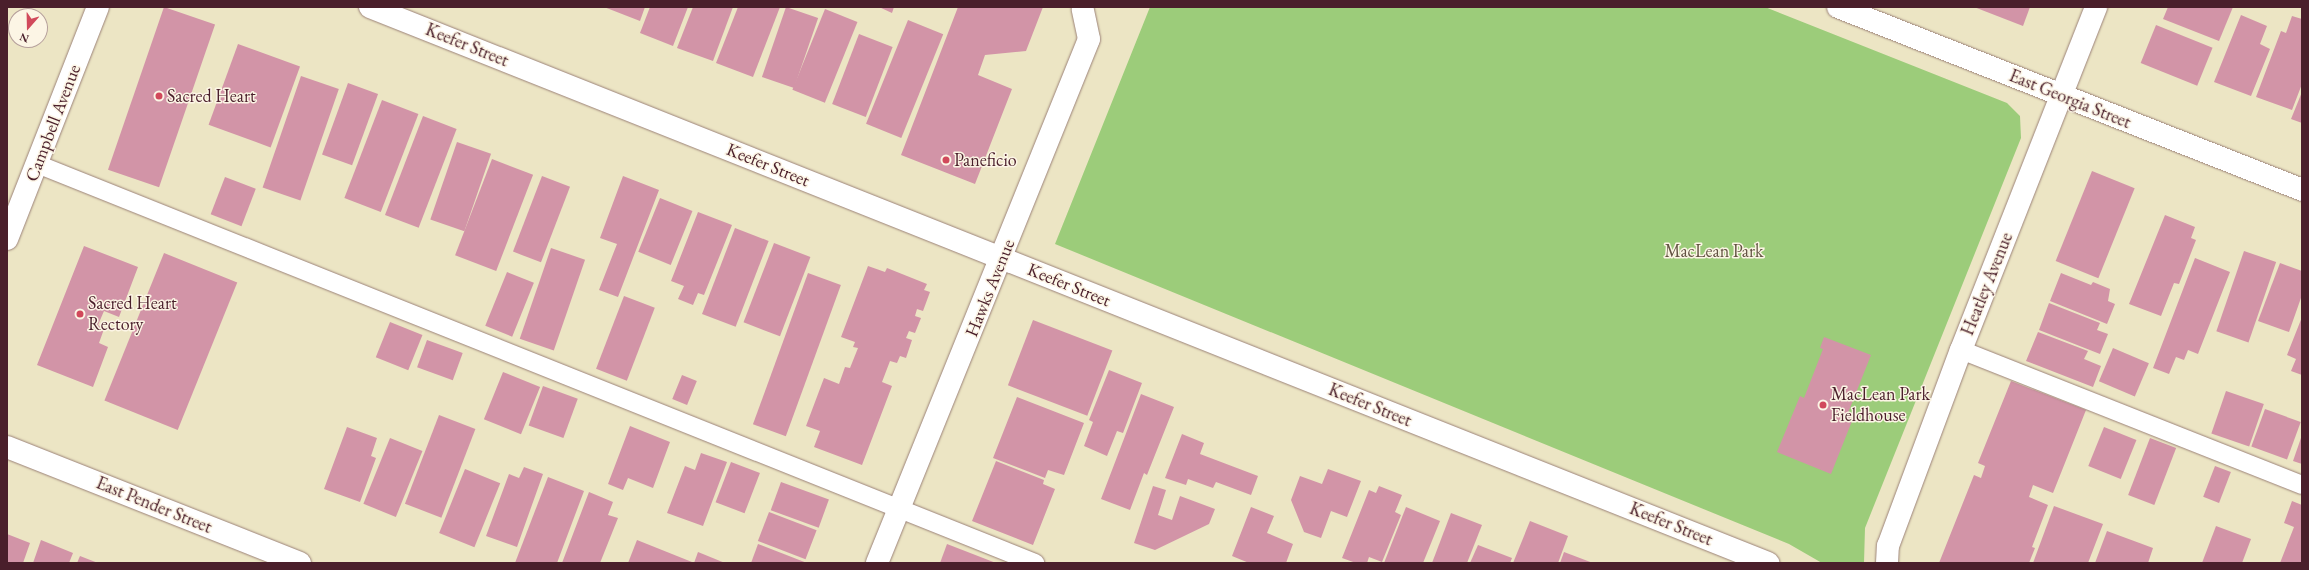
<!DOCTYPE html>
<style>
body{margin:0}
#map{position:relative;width:2309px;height:570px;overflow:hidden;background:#ece5c4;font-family:"EB Garamond",serif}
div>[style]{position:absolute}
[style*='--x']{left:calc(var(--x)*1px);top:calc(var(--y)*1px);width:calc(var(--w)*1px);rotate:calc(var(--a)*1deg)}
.green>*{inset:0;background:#9ccc7a}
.building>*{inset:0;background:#d294a7;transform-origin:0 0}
.roads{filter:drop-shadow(0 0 1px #9b8278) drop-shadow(0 0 1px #9b8278)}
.lane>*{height:18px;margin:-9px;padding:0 9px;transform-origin:9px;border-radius:9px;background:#fff}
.street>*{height:22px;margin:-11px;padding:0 11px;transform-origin:11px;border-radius:11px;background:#fff}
.dots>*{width:11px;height:11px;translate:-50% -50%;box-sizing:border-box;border:2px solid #fcf5e5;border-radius:50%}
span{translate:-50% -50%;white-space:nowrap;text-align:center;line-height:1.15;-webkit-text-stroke:3px #fcf5e5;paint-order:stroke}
.street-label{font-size:18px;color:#4a1f2b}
.poi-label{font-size:18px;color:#4a1f2b}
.left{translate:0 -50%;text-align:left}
.park-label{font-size:18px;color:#635343}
.frame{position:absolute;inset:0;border:8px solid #4a1f2b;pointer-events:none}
.north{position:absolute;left:8px;top:8px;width:40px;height:40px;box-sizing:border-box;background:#fcf5e5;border:1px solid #b59f9b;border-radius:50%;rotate:200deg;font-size:11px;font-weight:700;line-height:16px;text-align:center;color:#4a1f2b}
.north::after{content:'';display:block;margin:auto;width:14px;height:18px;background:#d1495b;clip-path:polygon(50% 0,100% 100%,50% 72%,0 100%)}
</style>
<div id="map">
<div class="green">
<div style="clip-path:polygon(1150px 7px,1765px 7px,2007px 103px,2020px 116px,2021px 138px,1865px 528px,1864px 563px,1822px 563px,1789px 544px,1055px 244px)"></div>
</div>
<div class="building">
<div style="left:164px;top:7px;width:54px;height:172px;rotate:19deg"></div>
<div style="clip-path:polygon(604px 7px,645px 7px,640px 21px)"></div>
<div style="clip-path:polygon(650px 7px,688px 7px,673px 46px,640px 33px)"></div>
<div style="clip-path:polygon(693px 7px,733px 7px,713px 61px,677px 48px)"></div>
<div style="clip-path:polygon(738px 7px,780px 7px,753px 77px,716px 63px)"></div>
<div style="left:786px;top:7px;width:34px;height:74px;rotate:19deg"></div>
<div style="clip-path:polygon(879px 7px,894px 7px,892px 13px)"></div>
<div style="clip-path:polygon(958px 7px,1043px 7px,1026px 51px,985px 55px,978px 75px,1012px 89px,975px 184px,901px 155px)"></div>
<div style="clip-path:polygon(1974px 7px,2030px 7px,2023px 26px)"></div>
<div style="clip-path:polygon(2168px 7px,2233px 7px,2219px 41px,2163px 19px)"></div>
<div style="left:825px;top:9px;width:35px;height:87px;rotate:22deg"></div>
<div style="clip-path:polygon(2241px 15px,2267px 26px,2260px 44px,2270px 49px,2251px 96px,2214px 82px)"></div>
<div style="clip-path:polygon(2292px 16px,2302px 19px,2302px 84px,2292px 110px,2256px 97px,2281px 31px,2286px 33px)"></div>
<div style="left:908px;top:20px;width:38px;height:112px;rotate:22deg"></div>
<div style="left:2156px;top:25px;width:61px;height:41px;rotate:22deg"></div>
<div style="left:859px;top:34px;width:36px;height:75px;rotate:21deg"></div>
<div style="left:238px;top:44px;width:66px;height:86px;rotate:20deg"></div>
<div style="left:301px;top:76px;width:40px;height:118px;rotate:19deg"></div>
<div style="left:348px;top:83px;width:32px;height:76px;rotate:20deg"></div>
<div style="clip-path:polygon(2302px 92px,2302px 123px,2291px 119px)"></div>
<div style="left:382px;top:100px;width:39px;height:105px;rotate:21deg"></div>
<div style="left:423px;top:116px;width:36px;height:106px;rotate:21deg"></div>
<div style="left:457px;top:142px;width:36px;height:82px;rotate:19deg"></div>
<div style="left:492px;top:159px;width:44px;height:103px;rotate:21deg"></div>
<div style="left:2092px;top:171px;width:46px;height:97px;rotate:22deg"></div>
<div style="left:542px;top:176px;width:30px;height:81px;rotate:21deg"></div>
<div style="clip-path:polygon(623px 176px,659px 190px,618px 297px,599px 290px,617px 244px,600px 238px)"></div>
<div style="left:225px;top:177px;width:33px;height:40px;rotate:21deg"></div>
<div style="left:660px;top:198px;width:35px;height:58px;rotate:22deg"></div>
<div style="clip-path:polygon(698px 212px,732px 225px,704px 295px,698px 293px,693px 305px,678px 299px,684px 286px,671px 281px)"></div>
<div style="clip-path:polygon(2165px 215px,2195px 227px,2191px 238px,2196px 240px,2179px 284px,2174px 283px,2161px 316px,2129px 304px)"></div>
<div style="left:735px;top:228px;width:36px;height:92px;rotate:21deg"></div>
<div style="left:774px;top:243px;width:39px;height:85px;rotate:21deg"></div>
<div style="clip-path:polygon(84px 246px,138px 267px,119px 317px,104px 311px,98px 325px,104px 329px,99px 343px,108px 347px,93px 387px,37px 365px)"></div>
<div style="left:551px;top:248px;width:36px;height:96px;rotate:19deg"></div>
<div style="left:2244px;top:251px;width:34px;height:85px;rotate:19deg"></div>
<div style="left:164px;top:253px;width:79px;height:159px;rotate:22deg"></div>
<div style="clip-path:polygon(2195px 258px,2230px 272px,2198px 354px,2188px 350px,2184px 360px,2176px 357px,2169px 374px,2153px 368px)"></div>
<div style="clip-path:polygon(2280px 263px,2302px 271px,2302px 295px,2289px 332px,2258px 321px)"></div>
<div style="clip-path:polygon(868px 266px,885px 272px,887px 268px,927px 284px,924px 290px,930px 292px,923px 311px,917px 309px,915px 316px,921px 318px,915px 333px,909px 331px,906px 338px,912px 340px,906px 358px,900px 356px,897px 363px,890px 361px,882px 382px,892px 386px,862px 465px,814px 447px,820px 431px,806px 426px,824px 378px,839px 384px,845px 367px,850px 368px,858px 348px,853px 347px,855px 342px,841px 337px)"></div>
<div style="left:507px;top:272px;width:29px;height:58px;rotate:22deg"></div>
<div style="left:808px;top:273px;width:35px;height:161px;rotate:20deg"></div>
<div style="clip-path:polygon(2061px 273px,2091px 285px,2093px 282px,2110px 289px,2108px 301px,2115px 304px,2107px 324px,2050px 301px)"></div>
<div style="left:624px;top:296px;width:33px;height:78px;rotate:21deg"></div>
<div style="clip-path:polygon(2049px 303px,2100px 323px,2097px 330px,2108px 334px,2100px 354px,2039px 330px)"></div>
<div style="clip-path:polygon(2302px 317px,2302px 375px,2291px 371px,2296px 359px,2287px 355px)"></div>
<div style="left:1033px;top:320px;width:85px;height:70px;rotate:21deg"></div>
<div style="left:390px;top:322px;width:35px;height:38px;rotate:22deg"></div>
<div style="clip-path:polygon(2038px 332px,2088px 351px,2084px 359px,2101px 366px,2093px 387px,2026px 361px)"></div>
<div style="clip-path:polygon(1824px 337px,1871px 355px,1848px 413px,1854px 416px,1831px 474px,1777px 452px,1800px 396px,1804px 398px,1823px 349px,1820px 348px)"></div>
<div style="left:427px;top:340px;width:38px;height:29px;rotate:20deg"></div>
<div style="left:2113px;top:348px;width:39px;height:36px;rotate:23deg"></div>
<div style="clip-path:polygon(1109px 370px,1142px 383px,1123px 433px,1117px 431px,1107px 456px,1084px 446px,1093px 422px,1089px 420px)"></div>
<div style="left:503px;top:372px;width:40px;height:51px;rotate:22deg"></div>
<div style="left:682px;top:375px;width:16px;height:26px;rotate:22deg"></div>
<div style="clip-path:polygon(2011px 381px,2086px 410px,2053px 493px,2033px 485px,2029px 497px,2048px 505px,2032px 547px,2035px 548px,2029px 563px,1939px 563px,1974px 475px,1981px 478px,1985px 466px,1978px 463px)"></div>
<div style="left:543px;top:386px;width:37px;height:42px;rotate:20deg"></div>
<div style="left:2226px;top:391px;width:40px;height:45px;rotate:19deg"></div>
<div style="clip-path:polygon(1141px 394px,1174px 407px,1147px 475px,1144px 473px,1130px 510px,1101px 499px)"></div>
<div style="clip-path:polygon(1017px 397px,1084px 423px,1064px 475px,1048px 470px,1045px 478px,993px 458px)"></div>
<div style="left:2265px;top:409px;width:38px;height:40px;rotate:20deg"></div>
<div style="left:439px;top:415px;width:39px;height:95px;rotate:21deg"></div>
<div style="clip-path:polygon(630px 426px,670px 442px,653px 488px,628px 478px,623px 490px,608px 484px)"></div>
<div style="clip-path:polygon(347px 427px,377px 438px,371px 456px,376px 458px,360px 502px,324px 489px)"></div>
<div style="left:2104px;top:427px;width:35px;height:42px;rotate:22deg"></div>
<div style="clip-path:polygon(1182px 434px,1204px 443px,1200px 454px,1258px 476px,1251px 495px,1216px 482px,1213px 488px,1188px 479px,1186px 485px,1165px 478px)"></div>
<div style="clip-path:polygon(2302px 435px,2302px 464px,2293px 461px)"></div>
<div style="left:390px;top:438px;width:35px;height:71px;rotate:22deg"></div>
<div style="left:2150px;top:438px;width:28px;height:61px;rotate:21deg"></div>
<div style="clip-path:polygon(701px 453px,727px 462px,703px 526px,667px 513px,685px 466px,695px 470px)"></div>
<div style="clip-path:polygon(996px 461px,1044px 480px,1043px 484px,1055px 489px,1033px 545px,972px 521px)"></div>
<div style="left:731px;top:462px;width:31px;height:43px;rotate:21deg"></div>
<div style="left:2215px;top:466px;width:17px;height:33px;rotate:21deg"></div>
<div style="clip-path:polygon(524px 467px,543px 474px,517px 547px,486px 536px,509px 474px,519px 478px)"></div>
<div style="left:465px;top:469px;width:38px;height:69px;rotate:22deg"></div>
<div style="clip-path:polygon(1328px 469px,1361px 481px,1347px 517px,1331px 511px,1321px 538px,1304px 532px,1291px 500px,1300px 476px,1322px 484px)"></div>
<div style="clip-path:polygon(548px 477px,584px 491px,557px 563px,515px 563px)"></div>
<div style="left:781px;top:482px;width:51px;height:30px;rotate:20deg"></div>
<div style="clip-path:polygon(1153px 486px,1166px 490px,1158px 515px,1172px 520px,1180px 496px,1215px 509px,1209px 524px,1155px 550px,1134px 543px)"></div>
<div style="clip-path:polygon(1379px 486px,1402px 495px,1395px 512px,1401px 515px,1382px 562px,1369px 557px,1367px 563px,1356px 563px,1342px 558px,1369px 490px,1376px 493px)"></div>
<div style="clip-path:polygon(589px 492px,613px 502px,608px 515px,618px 518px,600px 563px,562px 563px)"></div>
<div style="clip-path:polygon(2292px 501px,2302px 505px,2302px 563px,2280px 563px,2294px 527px,2284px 523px)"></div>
<div style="clip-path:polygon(2054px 506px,2103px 524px,2088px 563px,2033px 563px)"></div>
<div style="clip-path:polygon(1251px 507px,1274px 516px,1267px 533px,1293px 544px,1286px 563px,1249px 563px,1232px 556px)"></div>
<div style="clip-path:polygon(1406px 507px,1440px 521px,1423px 563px,1384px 563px)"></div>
<div style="left:769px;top:512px;width:51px;height:31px;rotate:21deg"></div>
<div style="clip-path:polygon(1451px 513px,1482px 525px,1467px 563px,1432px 563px)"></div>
<div style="clip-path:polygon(1530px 521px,1568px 536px,1558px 563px,1513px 563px)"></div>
<div style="clip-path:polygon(2216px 526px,2251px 539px,2242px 563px,2202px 563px)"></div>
<div style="clip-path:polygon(2107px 531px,2153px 548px,2148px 563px,2095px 563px)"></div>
<div style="clip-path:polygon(7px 534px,30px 543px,23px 563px,7px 563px)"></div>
<div style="clip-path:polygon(41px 540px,73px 553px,69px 563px,33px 563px)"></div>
<div style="clip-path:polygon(637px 540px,692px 562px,691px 563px,628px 563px)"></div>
<div style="clip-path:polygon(758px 544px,807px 563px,751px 563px)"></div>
<div style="clip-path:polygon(947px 544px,996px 563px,940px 563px)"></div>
<div style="clip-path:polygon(1478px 545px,1512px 558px,1510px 563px,1470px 563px)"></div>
<div style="clip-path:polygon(698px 552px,725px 563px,694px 563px)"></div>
<div style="clip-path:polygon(1564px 552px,1593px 563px,1560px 563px)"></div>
<div style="clip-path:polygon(80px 556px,98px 563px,77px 563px)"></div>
</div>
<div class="roads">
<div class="lane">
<div style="--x:37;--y:164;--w:1075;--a:21.79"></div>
<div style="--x:1961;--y:350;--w:367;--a:21.6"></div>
</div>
<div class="street">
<div style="--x:370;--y:7;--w:1505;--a:21.69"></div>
<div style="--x:1838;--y:7;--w:499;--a:21.5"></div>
<div style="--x:7;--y:239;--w:249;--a:-68.6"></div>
<div style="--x:7;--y:447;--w:315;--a:21.6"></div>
<div style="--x:877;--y:563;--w:565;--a:-67.97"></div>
<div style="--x:1089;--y:39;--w:30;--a:-102"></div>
<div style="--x:1887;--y:563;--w:17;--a:-87"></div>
<div style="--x:1888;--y:546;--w:209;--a:-69.6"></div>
<div style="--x:1961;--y:350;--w:369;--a:-68.5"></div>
</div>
</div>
<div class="dots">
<div style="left:159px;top:96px;background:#d1495b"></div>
<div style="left:946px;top:160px;background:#d1495b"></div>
<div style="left:80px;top:314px;background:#d1495b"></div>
<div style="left:1823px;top:405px;background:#d1495b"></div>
</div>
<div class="street-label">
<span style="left:467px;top:45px;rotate:22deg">Keefer Street</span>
<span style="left:2070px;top:99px;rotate:22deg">East Georgia Street</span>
<span style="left:53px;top:123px;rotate:-69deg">Campbell Avenue</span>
<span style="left:768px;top:165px;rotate:22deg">Keefer Street</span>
<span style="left:1987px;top:284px;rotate:-68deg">Heatley Avenue</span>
<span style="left:1069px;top:285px;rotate:22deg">Keefer Street</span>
<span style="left:990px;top:288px;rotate:-68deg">Hawks Avenue</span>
<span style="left:1370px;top:405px;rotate:22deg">Keefer Street</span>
<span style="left:154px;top:505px;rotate:22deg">East Pender Street</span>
<span style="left:1671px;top:524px;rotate:22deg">Keefer Street</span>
</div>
<div class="poi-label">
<span class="left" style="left:167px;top:96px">Sacred Heart</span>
<span class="left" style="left:954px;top:160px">Paneficio</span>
<span class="left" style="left:88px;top:314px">Sacred Heart<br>Rectory</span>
<span class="left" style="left:1831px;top:405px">MacLean Park<br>Fieldhouse</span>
</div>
<div class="park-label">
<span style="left:1714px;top:251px">MacLean Park</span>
</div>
<div class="frame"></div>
<div class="north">N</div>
</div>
